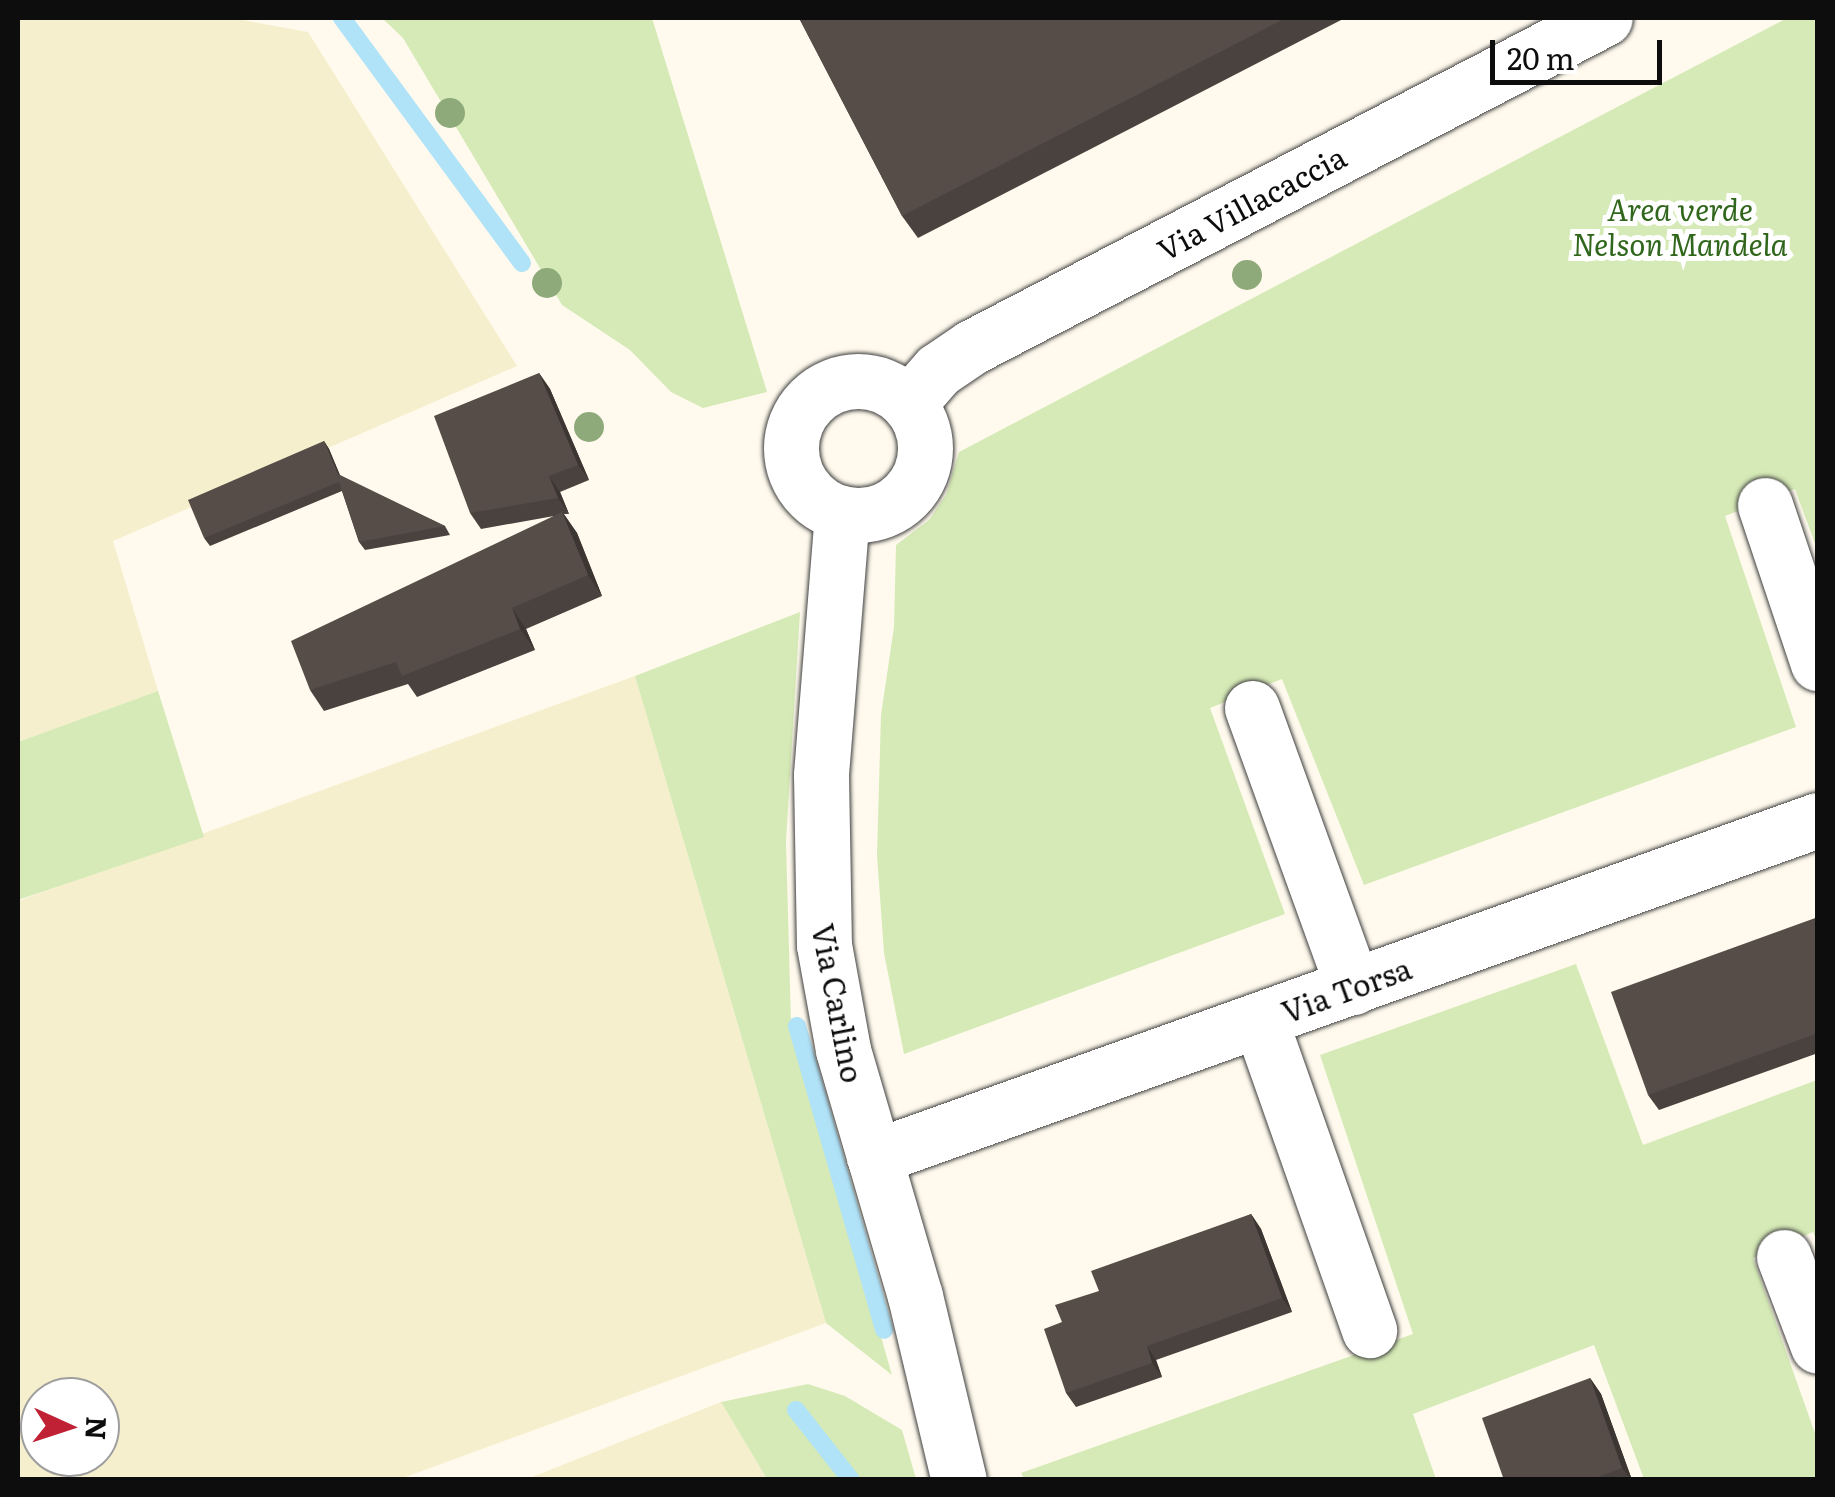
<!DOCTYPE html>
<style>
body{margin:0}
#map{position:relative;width:1835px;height:1497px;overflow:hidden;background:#fffaed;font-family:Literata,serif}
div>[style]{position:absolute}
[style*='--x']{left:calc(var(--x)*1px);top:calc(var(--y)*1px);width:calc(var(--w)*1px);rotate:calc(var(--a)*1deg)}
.farmland>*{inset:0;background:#f6efcd}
.green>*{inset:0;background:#d5eab6}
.stream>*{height:18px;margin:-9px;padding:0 9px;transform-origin:9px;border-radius:9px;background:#b1e3f8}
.roads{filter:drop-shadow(0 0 2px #404040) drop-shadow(0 0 2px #404040)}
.minor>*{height:55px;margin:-27.5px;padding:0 27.5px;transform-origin:27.5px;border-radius:27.5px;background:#fff}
.minor>.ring{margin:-27.5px;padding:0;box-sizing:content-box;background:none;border:55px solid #fff;border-radius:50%}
.trees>*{width:30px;height:30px;margin:-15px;border-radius:50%;background:#8ea97a}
.wall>*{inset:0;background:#4a423f}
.shaded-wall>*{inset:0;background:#3c3633}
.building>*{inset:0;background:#564d49}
span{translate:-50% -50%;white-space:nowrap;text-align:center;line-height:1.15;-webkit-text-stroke:10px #fff;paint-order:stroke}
.street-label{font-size:30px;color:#0d0d0d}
.park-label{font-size:30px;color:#31671c;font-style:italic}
.frame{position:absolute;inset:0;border:20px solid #0d0d0d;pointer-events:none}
.north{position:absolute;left:20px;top:1377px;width:100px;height:100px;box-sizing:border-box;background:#fff;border:2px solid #9e9e9e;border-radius:50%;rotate:93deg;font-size:28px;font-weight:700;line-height:40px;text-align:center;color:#0d0d0d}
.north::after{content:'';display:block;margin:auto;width:35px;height:45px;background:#c12135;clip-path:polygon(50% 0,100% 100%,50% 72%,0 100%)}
.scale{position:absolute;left:1490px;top:40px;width:172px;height:45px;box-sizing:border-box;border:5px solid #0d0d0d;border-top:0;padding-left:12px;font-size:30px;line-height:35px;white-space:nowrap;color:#0d0d0d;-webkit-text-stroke:8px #fff;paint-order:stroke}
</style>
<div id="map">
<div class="farmland">
<div style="clip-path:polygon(18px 18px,231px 18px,308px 32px,517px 366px,113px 541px,158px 691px,18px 742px)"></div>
<div style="clip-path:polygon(evenodd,635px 676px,826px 1323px,400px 1479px,18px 1479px,18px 901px,635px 676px,40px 1397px,100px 1397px,100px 1457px,40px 1457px,40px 1397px)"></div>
<div style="clip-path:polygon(721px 1402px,767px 1479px,527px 1479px)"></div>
</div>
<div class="green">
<div style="clip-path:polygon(382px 18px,652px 18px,767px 392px,703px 408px,671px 392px,630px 350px,562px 305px,403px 38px)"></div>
<div style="clip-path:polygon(1787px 18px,1817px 18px,1817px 549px,1795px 489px,1725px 516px,1796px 727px,1364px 885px,1282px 679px,1210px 708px,1285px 914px,904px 1054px,884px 953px,877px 855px,881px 715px,894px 627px,896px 545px,929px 520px,946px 495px,959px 452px)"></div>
<div style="clip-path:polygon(800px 612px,786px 841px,791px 1024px,892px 1375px,826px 1323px,635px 676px)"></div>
<div style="clip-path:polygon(158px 691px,204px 837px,18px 900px,18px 742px)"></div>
<div style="clip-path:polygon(1576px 964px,1643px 1145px,1817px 1080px,1817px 1242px,1813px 1232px,1753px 1258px,1817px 1439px,1817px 1479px,1644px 1479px,1594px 1345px,1413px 1414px,1436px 1479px,1025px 1480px,1021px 1473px,1413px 1334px,1320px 1055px)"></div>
<div style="clip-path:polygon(808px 1384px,845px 1396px,902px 1430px,916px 1479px,767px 1479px,721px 1402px)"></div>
</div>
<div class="stream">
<div style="--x:342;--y:18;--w:304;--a:53.7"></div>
<div style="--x:797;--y:1026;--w:316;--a:74"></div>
<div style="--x:796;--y:1410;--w:89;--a:51.8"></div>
</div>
<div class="roads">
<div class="minor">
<div class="ring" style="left:791px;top:381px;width:79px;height:79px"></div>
<div style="--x:909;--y:403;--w:44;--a:-48.7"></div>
<div style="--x:938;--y:370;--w:41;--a:-34.1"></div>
<div style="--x:972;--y:347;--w:713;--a:-27.46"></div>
<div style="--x:1765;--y:505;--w:167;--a:71.5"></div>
<div style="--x:842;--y:513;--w:263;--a:94.6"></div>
<div style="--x:821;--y:775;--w:170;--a:89"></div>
<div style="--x:824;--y:945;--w:107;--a:79.7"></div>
<div style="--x:843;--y:1050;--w:256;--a:73.7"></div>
<div style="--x:915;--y:1296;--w:189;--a:76.6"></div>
<div style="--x:1252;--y:708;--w:297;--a:70.1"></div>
<div style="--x:1260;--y:1020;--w:329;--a:70.6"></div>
<div style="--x:874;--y:1157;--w:1002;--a:-19.65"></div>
<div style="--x:1784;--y:1257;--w:95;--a:69.1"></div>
</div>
</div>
<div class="trees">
<div style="left:450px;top:113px"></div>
<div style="left:1247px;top:275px"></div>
<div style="left:547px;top:283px"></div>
<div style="left:589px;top:427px"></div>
</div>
<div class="wall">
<div style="clip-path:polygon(799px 18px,1345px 18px,918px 238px,902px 216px)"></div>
<div style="clip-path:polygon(539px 373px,550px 389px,589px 480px,560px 492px,569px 514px,564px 514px,577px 533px,602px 596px,526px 629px,535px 650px,417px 697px,408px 684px,324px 711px,310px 690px,554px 516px,481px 529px,470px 513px)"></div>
<div style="clip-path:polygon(324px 441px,329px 449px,340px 476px,445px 526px,450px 535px,365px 550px,359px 542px,342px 491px,210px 546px,204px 538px)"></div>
<div style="clip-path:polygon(1818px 917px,1818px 1053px,1659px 1110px,1648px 1095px)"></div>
<div style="clip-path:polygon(1251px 1214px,1261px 1229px,1292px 1312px,1156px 1360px,1162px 1377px,1076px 1407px,1066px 1393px,1062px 1322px,1099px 1291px)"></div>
<div style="clip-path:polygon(1590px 1378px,1601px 1394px,1632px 1480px,1504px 1480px)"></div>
</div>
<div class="shaded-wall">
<div style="clip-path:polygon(539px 373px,550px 389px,589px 480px,578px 465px)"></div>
<div style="clip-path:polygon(324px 441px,329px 449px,343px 482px,338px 474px)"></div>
<div style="clip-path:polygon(549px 476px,560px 492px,569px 514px,558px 498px)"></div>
<div style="clip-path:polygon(562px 512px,577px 533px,602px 596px,588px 575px)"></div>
<div style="clip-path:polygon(512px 608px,526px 629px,535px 650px,520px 629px)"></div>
<div style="clip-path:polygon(1251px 1214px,1261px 1229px,1292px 1312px,1282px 1298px)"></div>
<div style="clip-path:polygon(1147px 1346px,1156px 1360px,1162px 1377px,1152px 1363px)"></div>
<div style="clip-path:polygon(1590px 1378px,1601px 1394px,1632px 1480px,1622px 1468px)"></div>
</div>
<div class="building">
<div style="clip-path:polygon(799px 18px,1286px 18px,902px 216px)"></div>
<div style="clip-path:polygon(539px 373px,578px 465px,549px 476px,558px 498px,470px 513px,434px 416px)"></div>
<div style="clip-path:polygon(324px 441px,338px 474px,445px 526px,359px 542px,339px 482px,204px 538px,188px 500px)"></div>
<div style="clip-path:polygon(562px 512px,588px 575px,512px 608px,520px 629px,402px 676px,396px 662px,310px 690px,291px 641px)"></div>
<div style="clip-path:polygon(1818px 917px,1818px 1033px,1648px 1095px,1611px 992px)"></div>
<div style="clip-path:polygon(1251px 1214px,1282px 1298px,1147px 1346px,1152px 1363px,1066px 1393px,1044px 1329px,1062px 1322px,1055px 1305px,1099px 1291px,1091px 1271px)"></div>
<div style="clip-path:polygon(1590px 1378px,1622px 1468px,1590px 1480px,1504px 1480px,1482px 1418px)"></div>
</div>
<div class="street-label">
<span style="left:1251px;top:202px;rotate:-28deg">Via Villacaccia</span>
<span style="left:1346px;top:989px;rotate:-20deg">Via Torsa</span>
<span style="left:839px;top:1003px;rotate:79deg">Via Carlino</span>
</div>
<div class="park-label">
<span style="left:1680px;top:225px">Area verde<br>Nelson Mandela</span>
</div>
<div class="frame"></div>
<div class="north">N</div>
<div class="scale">20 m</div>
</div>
